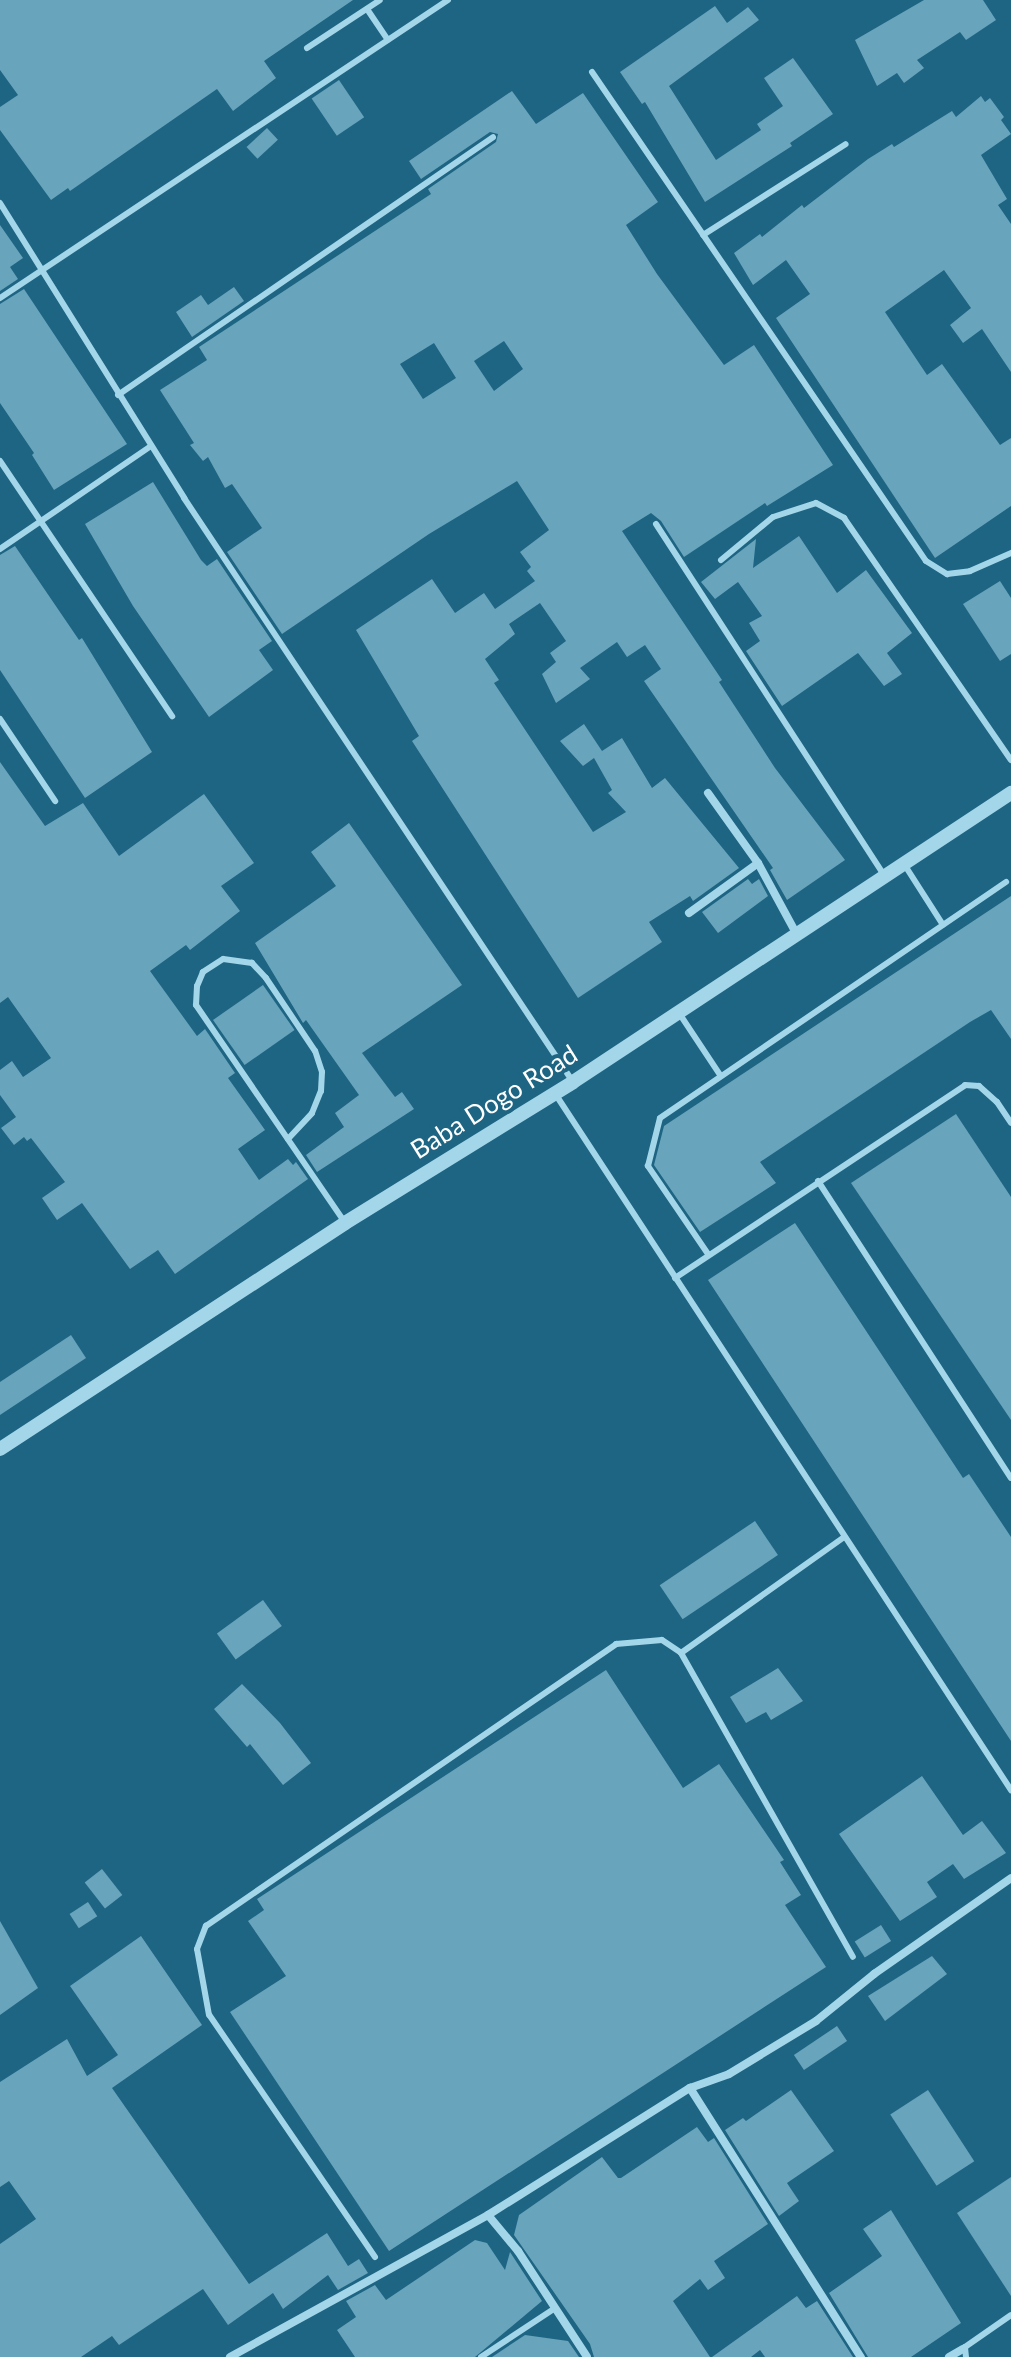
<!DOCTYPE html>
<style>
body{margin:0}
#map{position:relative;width:1011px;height:2357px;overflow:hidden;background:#1e6583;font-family:Lato,sans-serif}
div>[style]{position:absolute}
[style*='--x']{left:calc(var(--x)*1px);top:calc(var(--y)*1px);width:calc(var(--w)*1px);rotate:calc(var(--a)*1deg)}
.building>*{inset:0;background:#68a4bb;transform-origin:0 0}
.service>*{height:6px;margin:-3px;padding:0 3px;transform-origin:3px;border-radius:3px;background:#a4d6ea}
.minor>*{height:8px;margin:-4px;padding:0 4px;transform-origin:4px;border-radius:4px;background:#a4d6ea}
.tertiary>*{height:14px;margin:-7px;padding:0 7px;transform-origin:7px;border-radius:7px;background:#a4d6ea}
span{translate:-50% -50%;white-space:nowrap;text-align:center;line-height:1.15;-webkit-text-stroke:8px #1e6583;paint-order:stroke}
.street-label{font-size:26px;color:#fff}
</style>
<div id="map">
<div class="building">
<div style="clip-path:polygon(0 0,353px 0,264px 61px,276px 78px,233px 111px,217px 89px,70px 191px,68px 188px,51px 200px,0 130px,0 107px,18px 95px,0 70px)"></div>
<div style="clip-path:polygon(924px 0,983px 0,996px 20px,966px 40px,960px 32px,917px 60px,924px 68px,904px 83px,897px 73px,877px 86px,855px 40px)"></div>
<div style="clip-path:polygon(715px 6px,727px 23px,748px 7px,759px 20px,669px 86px,716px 160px,761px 130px,757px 124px,783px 106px,764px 78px,793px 58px,833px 114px,790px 143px,792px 146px,705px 202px,645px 102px,642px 104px,620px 72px)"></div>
<div style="left:339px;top:80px;width:45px;height:33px;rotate:56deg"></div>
<div style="clip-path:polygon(evenodd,512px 91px,536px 124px,583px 93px,658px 202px,626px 225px,657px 274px,724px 365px,754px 345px,833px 465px,767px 506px,765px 503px,684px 557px,661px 521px,651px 513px,622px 531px,722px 680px,719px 682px,775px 768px,845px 860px,787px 900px,770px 870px,773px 868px,644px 681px,661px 669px,645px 645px,627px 657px,617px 642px,580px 668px,590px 679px,556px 703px,542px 674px,556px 662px,550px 653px,566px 641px,540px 603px,509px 624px,515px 634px,485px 659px,499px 680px,494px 683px,593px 832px,626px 812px,608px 793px,612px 790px,594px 758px,583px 766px,560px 741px,584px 724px,602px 751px,622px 738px,652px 788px,665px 778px,739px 868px,693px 901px,690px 896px,649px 922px,662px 942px,578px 998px,412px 741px,419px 736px,356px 630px,432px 579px,455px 613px,484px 593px,495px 609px,535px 581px,527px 571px,531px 567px,520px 552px,549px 530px,517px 481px,429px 534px,282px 634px,227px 552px,262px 528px,232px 484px,225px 488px,208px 457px,203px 461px,190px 445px,194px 443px,160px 390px,207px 360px,199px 347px,431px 194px,428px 189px,496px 142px,498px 134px,490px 132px,421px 179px,409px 161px,512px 91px,504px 341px,523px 369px,494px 391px,474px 361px,504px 341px,512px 91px,434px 343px,456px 378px,423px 399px,400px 364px,434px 343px)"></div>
<div style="clip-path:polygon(981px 96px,985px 102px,990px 98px,1004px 117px,1001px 120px,1011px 134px,981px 155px,1007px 199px,998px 205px,1011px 224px,1011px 372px,982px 329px,963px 343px,950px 325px,971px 308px,944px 270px,885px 312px,927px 375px,942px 364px,1000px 445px,1011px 438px,1011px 506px,935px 558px,776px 318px,810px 294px,786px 260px,753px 285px,734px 253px,760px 234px,762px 237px,802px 205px,804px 208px,868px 159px,892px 144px,894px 147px,952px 111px,956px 117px)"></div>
<div style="left:267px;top:128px;width:16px;height:28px;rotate:47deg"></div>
<div style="clip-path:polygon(0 225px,23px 258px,10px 267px,18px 279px,0 291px)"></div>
<div style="clip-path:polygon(234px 287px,244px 301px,192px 337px,176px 312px,201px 295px,208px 305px)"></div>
<div style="clip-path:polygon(24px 289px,127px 444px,54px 490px,32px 455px,34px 453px,0 403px,0 304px)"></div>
<div style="clip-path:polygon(153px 482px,201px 560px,207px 566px,217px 559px,272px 641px,259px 650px,273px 670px,209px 717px,133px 606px,85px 524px)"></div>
<div style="clip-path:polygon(799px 536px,837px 593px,866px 570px,912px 633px,887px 653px,902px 674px,884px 686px,858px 653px,782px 706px,746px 651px,760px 641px,749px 623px,762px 616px,738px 582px,715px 599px,701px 582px,756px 539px,753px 568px)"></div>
<div style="clip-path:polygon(15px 546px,79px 640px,82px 638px,152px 752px,85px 798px,0 670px,0 555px)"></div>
<div style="clip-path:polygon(1000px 581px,1011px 598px,1011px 654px,1000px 661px,963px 604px)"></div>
<div style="clip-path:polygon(0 762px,45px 826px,83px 803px,119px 856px,204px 794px,254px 863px,221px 886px,240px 911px,190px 950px,186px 945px,150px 971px,197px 1036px,205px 1029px,235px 1073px,228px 1078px,265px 1130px,238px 1149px,259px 1180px,288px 1159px,293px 1165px,296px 1162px,308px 1179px,175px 1274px,158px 1250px,130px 1269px,82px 1203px,57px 1220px,42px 1198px,65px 1182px,31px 1138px,27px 1141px,24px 1137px,14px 1145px,1px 1128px,16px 1117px,0 1095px,0 1070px,12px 1061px,23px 1077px,51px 1058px,8px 997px,0 1003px)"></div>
<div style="clip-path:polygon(349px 823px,462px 985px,362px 1053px,395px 1097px,402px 1092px,414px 1109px,317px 1172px,306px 1155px,344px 1127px,335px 1113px,359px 1095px,306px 1020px,303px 1023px,255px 943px,336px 886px,311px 852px)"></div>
<div style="clip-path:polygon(748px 879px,752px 884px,759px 879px,768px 896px,718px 933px,702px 912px)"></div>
<div style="clip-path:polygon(1011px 896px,1011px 1039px,991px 1010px,970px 1022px,760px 1162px,776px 1183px,700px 1232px,654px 1165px,664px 1126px)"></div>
<div style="left:263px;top:985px;width:55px;height:61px;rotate:55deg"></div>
<div style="clip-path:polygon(956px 1114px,1011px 1197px,1011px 1420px,851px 1183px)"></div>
<div style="clip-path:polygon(795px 1223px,963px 1478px,969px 1474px,1011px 1537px,1011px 1741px,708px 1280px)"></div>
<div style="clip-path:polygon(71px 1335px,86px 1358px,0 1415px,0 1382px)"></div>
<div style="left:755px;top:1521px;width:41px;height:115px;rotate:56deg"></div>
<div style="left:263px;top:1600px;width:32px;height:57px;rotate:54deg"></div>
<div style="clip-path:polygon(778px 1668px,803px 1701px,771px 1720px,766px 1712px,746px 1723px,730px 1697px)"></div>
<div style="clip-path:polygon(606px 1670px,683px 1788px,719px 1764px,784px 1860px,780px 1862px,801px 1895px,785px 1905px,826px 1967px,389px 2251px,230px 2012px,286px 1976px,248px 1921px,264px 1910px,257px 1899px)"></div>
<div style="clip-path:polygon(242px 1684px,280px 1723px,311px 1763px,283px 1785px,250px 1744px,247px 1747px,214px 1709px)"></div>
<div style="clip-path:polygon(922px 1776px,963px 1835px,982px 1821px,1006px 1853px,964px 1879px,953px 1864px,927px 1882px,937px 1897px,900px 1921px,839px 1834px)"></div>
<div style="left:102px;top:1869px;width:33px;height:22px;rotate:52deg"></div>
<div style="left:88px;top:1902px;width:17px;height:22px;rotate:57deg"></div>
<div style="clip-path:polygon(0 1921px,38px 1988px,0 2015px)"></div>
<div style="left:881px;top:1925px;width:19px;height:31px;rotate:58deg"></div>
<div style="clip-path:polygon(141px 1936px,202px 2025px,112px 2088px,249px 2284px,327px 2233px,348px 2266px,359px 2259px,368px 2273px,338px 2290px,328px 2275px,283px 2309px,273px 2293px,228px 2325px,203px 2289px,119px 2345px,112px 2336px,81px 2357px,0 2357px,0 2244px,36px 2219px,9px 2181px,0 2187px,0 2082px,67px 2039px,87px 2076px,118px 2055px,70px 1986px)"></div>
<div style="clip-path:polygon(932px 1956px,947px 1974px,885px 2021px,868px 1996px)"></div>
<div style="left:837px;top:2026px;width:18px;height:52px;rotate:56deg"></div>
<div style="clip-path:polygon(791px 2090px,834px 2151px,787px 2183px,799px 2201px,779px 2216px,725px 2130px,743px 2118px,746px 2121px)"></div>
<div style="left:928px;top:2090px;width:85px;height:45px;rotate:57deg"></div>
<div style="clip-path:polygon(697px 2127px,708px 2142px,714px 2138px,768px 2224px,714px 2261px,725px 2278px,708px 2290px,700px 2279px,673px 2301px,710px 2357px,594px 2357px,590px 2344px,514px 2235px,519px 2215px,602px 2157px,618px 2178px,621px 2178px)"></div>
<div style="clip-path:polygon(1011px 2177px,1011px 2296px,957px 2213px)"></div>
<div style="clip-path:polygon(891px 2210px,961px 2323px,911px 2357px,868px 2357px,829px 2293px,882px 2256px,863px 2229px)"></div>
<div style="clip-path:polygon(475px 2240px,487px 2243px,505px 2270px,510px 2252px,542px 2301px,475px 2357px,355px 2357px,337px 2330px,356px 2317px,346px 2301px,375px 2285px,386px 2300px)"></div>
<div style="clip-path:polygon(797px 2296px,806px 2308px,817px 2301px,853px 2357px,765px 2357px,760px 2350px,751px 2357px,712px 2357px)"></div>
<div style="clip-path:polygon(525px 2335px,568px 2341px,579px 2357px,492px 2357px)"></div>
</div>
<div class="service">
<div style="--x:367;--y:9;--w:37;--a:56"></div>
<div style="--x:307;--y:48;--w:87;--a:-33.3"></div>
<div style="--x:592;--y:72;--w:592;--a:55.67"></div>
<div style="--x:926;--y:561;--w:25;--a:32"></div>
<div style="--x:947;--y:574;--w:23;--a:-7"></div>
<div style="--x:970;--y:571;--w:45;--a:-23.7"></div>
<div style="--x:0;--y:203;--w:348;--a:58"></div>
<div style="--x:184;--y:498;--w:702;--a:56.33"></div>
<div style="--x:703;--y:235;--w:169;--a:-32.5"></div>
<div style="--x:0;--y:298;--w:538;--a:-33.63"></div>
<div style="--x:118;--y:395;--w:455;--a:-34.5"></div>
<div style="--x:0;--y:461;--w:308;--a:56"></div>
<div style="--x:656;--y:524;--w:419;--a:57"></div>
<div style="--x:0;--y:549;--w:183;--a:-34.3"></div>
<div style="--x:721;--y:560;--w:67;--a:-39.6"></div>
<div style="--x:773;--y:517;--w:45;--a:-18"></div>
<div style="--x:816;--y:503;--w:32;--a:28"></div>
<div style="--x:844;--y:518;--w:294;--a:55.4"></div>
<div style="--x:0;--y:719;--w:99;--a:56.1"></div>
<div style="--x:904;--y:864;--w:72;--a:57.4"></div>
<div style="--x:679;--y:1013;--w:74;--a:56.5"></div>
<div style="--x:556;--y:1095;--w:831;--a:56.79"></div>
<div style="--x:288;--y:1139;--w:35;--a:-47"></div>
<div style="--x:312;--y:1113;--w:24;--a:-68"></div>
<div style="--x:321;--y:1091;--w:19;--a:-87"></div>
<div style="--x:322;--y:1072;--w:22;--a:-108"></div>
<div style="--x:315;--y:1051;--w:88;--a:-123.9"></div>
<div style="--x:266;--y:978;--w:21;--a:-133"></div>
<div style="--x:252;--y:963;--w:29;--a:-172"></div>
<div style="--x:223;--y:959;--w:24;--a:147"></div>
<div style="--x:203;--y:972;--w:15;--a:113"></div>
<div style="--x:197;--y:986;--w:19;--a:93"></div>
<div style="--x:196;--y:1005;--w:264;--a:55.6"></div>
<div style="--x:818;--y:1181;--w:354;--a:57"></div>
<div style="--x:708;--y:1254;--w:107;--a:-124.3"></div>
<div style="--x:648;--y:1166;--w:49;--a:-76"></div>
<div style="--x:660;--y:1118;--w:419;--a:-34.3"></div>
<div style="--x:675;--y:1278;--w:348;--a:-33.6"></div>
<div style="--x:965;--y:1085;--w:14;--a:4"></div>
<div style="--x:979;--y:1086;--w:24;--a:42"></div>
<div style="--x:997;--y:1102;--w:25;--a:56"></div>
<div style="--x:681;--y:1653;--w:200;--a:-35.4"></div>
<div style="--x:375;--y:2257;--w:293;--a:-124.4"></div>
<div style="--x:209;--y:2015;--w:67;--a:-100.3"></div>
<div style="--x:197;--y:1949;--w:25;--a:-69"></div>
<div style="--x:206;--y:1926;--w:498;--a:-34.5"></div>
<div style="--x:616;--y:1644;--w:46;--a:-5"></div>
<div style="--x:662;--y:1640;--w:23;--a:34"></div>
<div style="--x:681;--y:1653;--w:349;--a:60.5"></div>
<div style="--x:481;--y:2357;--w:89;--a:-33.5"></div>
<div style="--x:966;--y:2357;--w:10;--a:-96"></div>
<div style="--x:965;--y:2347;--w:56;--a:-34.8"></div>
</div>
<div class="minor">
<div style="--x:708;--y:793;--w:86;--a:54.5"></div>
<div style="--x:689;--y:913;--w:85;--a:-35.9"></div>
<div style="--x:758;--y:863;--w:80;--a:61.5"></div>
<div style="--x:690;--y:2088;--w:319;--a:57.6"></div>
<div style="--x:488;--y:2215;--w:47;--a:50.2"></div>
<div style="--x:518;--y:2251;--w:126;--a:56.9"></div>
<div style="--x:230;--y:2357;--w:294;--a:-28.8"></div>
<div style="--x:488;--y:2215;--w:239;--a:-32.2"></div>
<div style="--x:690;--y:2088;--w:41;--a:-19.7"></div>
<div style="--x:729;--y:2074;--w:102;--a:-31.3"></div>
<div style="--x:816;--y:2021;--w:75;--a:-39"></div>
<div style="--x:874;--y:1974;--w:167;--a:-35"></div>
<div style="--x:949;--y:2357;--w:16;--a:-30"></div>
</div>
<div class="tertiary">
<div style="--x:0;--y:1449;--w:412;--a:-33.2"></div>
<div style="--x:345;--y:1223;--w:268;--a:-31.7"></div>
<div style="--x:573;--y:1082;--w:525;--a:-33.42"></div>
</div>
<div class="street-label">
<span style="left:494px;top:1102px;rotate:-32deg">Baba Dogo Road</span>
</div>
</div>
